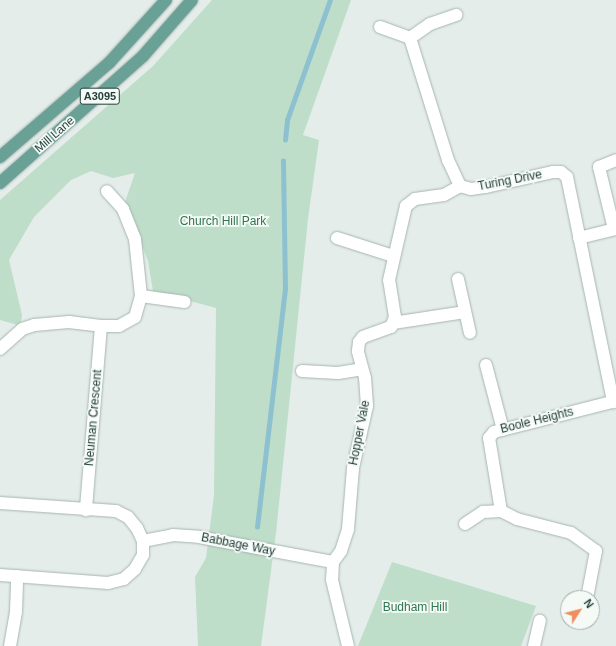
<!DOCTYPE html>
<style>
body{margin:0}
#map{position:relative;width:616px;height:646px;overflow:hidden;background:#e4edea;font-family:Helvetica,sans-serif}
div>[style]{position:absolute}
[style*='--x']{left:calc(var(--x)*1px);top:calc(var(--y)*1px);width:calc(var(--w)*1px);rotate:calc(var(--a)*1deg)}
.green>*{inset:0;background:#bedec9}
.stream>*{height:4.5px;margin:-2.25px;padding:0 2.25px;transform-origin:2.25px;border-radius:2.25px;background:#8ec1d0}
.roads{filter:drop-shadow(0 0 1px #a7b5b1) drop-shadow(0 0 1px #a7b5b1)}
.minor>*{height:12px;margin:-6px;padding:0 6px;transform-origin:6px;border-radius:6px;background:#fff}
.major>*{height:12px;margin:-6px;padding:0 6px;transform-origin:6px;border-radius:6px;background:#6aa197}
span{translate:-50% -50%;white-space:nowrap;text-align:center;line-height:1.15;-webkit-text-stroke:3.5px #f5faf7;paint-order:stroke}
.shield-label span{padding:1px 3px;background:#f5faf7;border:1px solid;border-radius:3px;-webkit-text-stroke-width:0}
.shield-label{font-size:11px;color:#243f39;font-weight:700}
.street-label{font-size:12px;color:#243f39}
.park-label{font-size:12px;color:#2f754f}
.north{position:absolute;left:560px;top:590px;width:40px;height:40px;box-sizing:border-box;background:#f5faf7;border:1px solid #a1afab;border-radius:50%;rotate:54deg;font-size:11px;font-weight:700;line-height:16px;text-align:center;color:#243f39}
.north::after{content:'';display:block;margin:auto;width:14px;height:18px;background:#ee8e61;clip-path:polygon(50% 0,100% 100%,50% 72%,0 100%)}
</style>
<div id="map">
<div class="green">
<div style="clip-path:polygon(212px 0,351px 0,303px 135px,319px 140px,308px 219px,276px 533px,261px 646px,198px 646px,195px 577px,206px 558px,214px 495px,216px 308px,153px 291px,148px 261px,125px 202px,135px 173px,113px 178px,91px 171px,71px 180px,34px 217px,9px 260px,22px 315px,21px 322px,18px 325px,0 320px,0 200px,153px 66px)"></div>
<div style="clip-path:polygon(392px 562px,536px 606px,521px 646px,358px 646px)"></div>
</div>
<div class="stream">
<div style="--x:285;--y:140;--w:20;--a:-84"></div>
<div style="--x:287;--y:120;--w:127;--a:-70.3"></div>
<div style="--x:257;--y:527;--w:239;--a:-83.3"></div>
<div style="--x:285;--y:290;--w:129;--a:-90.9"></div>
</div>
<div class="roads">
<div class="minor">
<div style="--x:380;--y:27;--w:32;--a:20"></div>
<div style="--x:410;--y:38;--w:24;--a:-35"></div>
<div style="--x:430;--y:24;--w:28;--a:-19"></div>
<div style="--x:410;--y:38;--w:128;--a:72.7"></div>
<div style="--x:448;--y:160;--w:29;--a:65"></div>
<div style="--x:460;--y:186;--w:11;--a:15"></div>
<div style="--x:471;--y:189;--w:15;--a:-8"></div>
<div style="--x:486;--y:187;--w:69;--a:-12.6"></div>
<div style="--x:553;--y:172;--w:8;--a:0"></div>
<div style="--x:561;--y:172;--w:8;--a:40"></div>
<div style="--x:567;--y:177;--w:230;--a:78.4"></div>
<div style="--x:614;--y:229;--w:64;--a:-103.6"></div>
<div style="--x:599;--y:167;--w:18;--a:-22"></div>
<div style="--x:337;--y:238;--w:59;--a:17.8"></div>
<div style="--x:579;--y:238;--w:38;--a:-14"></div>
<div style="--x:458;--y:279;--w:55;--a:77.5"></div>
<div style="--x:141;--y:296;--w:44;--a:7.8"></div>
<div style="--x:393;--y:323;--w:73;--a:-8.7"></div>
<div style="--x:101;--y:326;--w:18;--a:0"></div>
<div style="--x:119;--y:326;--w:18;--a:-29"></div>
<div style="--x:135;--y:317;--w:22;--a:-74"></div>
<div style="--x:141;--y:296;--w:57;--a:-96"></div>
<div style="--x:135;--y:239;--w:32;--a:-112"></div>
<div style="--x:123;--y:209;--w:24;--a:-132"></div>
<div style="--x:0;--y:349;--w:30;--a:-42"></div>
<div style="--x:22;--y:329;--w:13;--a:-18"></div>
<div style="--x:34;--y:325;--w:35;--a:-5"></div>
<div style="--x:69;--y:322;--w:32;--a:7"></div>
<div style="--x:101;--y:326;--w:185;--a:94.7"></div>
<div style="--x:486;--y:365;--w:67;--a:75.3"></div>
<div style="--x:302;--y:371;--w:36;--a:3"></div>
<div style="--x:338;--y:373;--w:24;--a:-9"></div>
<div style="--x:0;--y:503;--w:116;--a:3.9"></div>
<div style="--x:116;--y:511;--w:13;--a:27"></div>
<div style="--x:128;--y:517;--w:14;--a:51"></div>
<div style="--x:137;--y:528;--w:14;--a:65"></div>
<div style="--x:143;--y:541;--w:14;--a:90"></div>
<div style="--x:143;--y:555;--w:16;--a:120"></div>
<div style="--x:135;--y:569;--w:15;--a:138"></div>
<div style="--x:124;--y:579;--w:16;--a:166"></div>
<div style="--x:108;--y:583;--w:108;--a:-175.8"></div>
<div style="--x:465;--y:524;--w:22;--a:-34"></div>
<div style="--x:483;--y:512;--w:18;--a:-3"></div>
<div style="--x:143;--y:541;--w:31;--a:-11"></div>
<div style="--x:173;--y:535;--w:26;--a:4"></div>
<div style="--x:199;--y:537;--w:136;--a:10.6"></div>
<div style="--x:333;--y:562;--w:14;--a:-54"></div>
<div style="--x:341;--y:551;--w:23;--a:-72"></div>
<div style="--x:348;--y:529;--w:61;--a:-85.3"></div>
<div style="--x:353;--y:468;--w:64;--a:-77.3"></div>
<div style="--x:367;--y:406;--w:28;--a:-94"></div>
<div style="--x:365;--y:378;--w:28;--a:-105"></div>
<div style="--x:358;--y:351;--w:9;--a:-84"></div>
<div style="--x:359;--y:342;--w:6;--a:-51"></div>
<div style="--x:363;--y:337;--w:30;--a:-20"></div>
<div style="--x:391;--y:327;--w:11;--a:-68"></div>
<div style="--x:395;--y:317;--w:37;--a:-99"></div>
<div style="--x:389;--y:280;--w:76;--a:-77.1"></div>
<div style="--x:406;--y:206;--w:11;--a:-38"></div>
<div style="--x:415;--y:199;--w:29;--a:-8"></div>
<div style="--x:444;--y:195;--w:18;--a:-29"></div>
<div style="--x:333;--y:562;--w:18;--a:93"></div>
<div style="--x:332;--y:580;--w:68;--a:76.4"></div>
<div style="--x:587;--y:598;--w:48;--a:-79.2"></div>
<div style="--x:596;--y:551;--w:31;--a:-144"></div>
<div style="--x:571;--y:533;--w:56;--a:-165.5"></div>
<div style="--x:517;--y:519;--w:18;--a:-153"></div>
<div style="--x:501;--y:511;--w:74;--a:-99.3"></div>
<div style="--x:489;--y:438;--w:8;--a:-50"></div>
<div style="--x:494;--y:432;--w:126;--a:-14.3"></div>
<div style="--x:10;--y:646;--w:35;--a:-80"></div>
<div style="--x:16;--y:612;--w:36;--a:-88"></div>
<div style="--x:534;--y:646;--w:26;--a:-77"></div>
</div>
<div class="major">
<div style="--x:0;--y:157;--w:144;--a:-40.8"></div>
<div style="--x:109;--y:63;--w:85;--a:-47.9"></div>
<div style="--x:0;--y:183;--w:191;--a:-41.6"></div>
<div style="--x:143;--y:56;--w:74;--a:-48.8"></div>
</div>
</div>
<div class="shield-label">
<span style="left:100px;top:96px">A3095</span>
</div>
<div class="street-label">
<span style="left:55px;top:135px;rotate:-41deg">Mill Lane</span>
<span style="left:510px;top:181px;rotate:-11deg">Turing Drive</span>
<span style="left:94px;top:418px;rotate:-85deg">Neuman Crescent</span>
<span style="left:537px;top:421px;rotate:-14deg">Boole Heights</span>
<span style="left:360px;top:433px;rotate:-79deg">Hopper Vale</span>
<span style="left:238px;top:545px;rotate:11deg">Babbage Way</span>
</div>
<div class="park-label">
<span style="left:223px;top:222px">Church Hill Park</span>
<span style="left:415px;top:608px">Budham Hill</span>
</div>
<div class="north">N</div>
</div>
